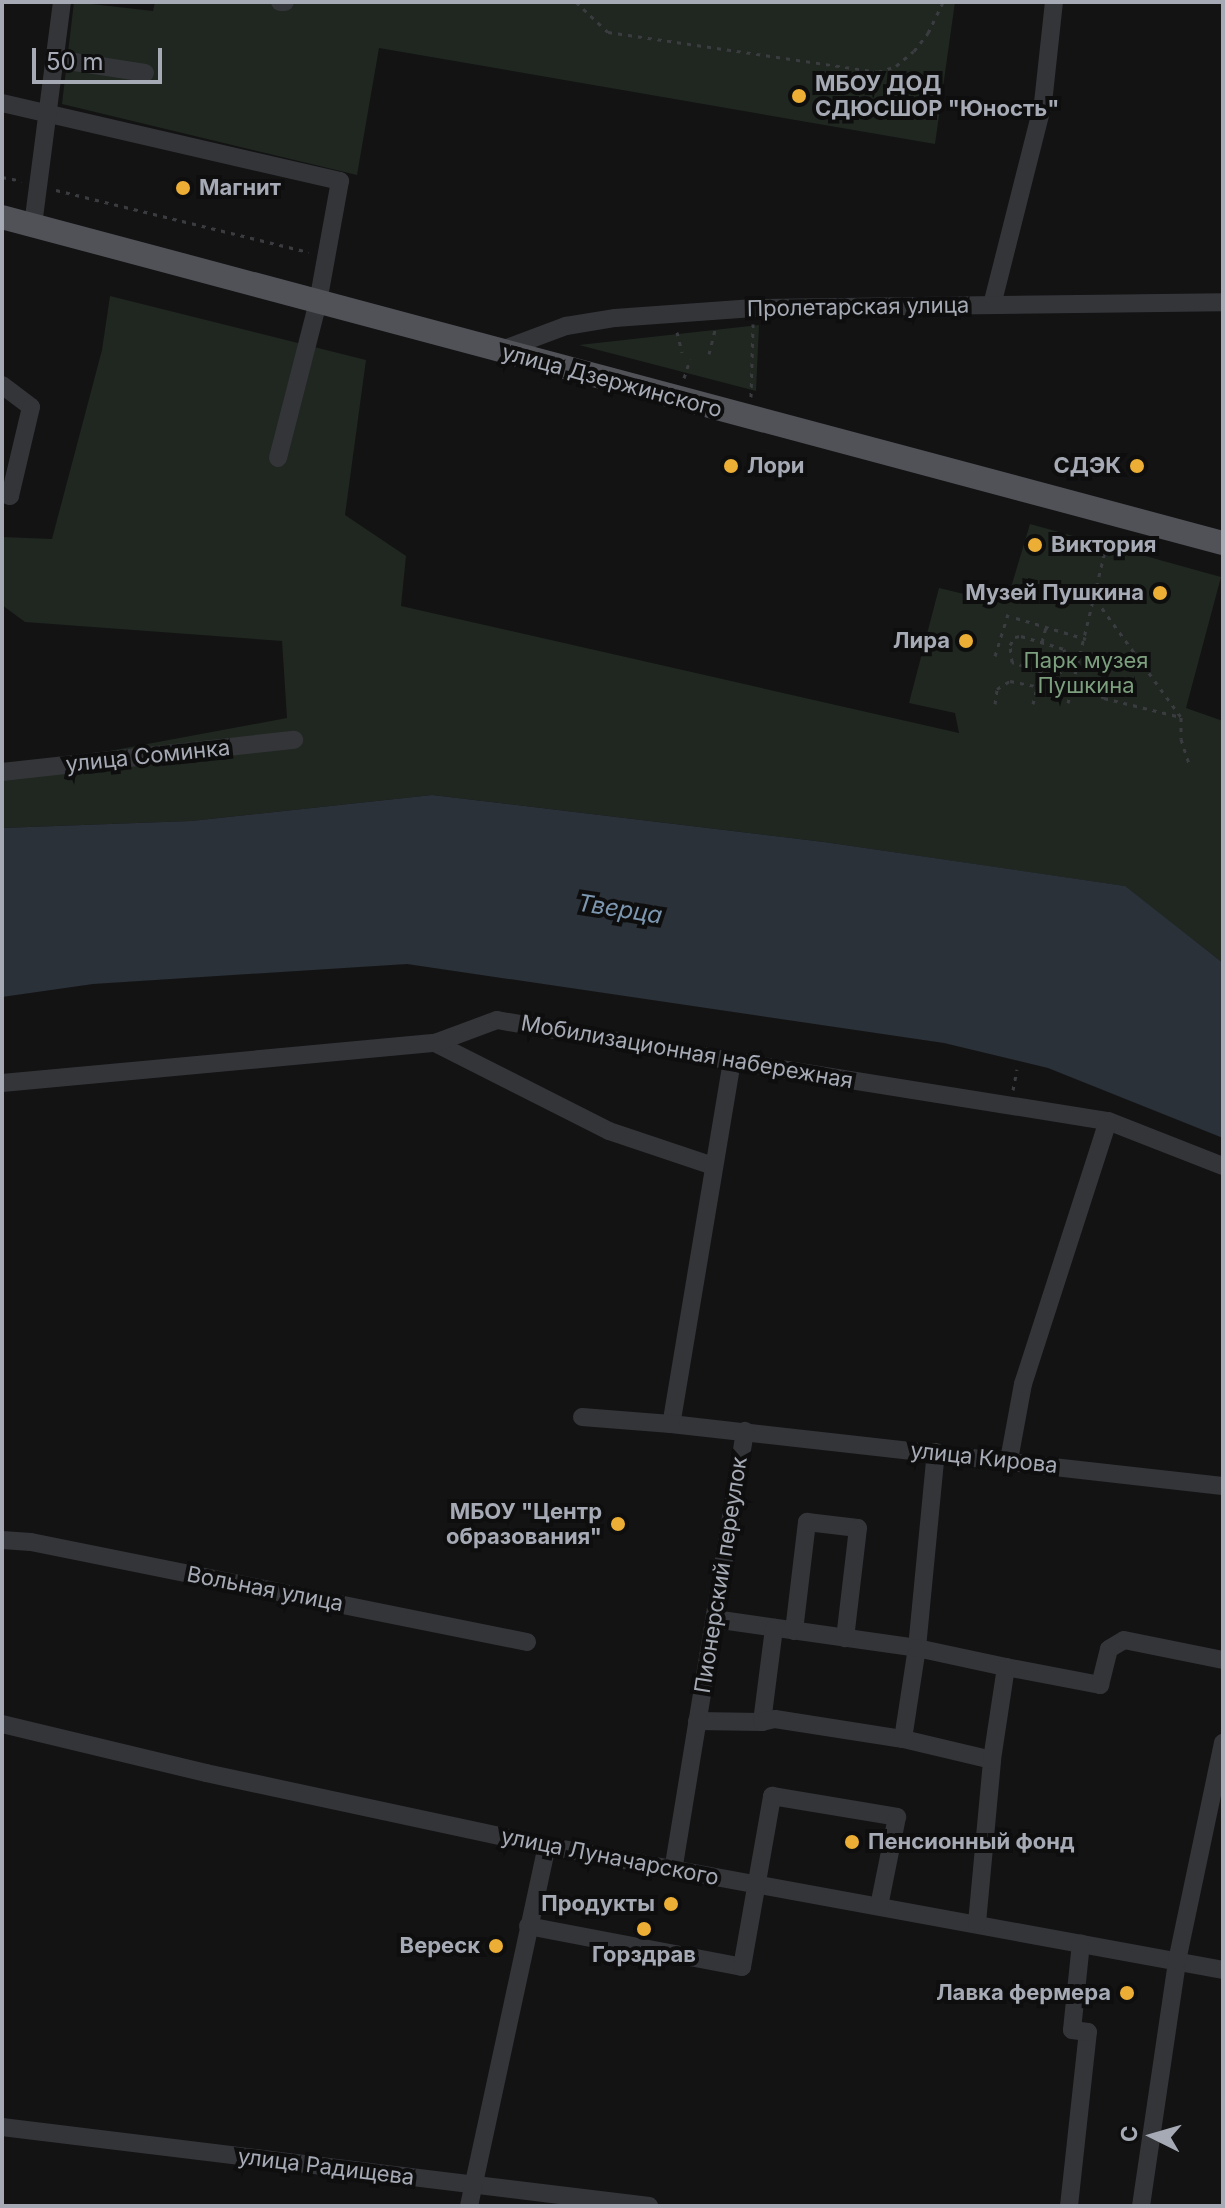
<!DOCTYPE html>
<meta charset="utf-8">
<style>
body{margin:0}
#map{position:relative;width:1225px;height:2208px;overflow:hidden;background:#131314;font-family:Inter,sans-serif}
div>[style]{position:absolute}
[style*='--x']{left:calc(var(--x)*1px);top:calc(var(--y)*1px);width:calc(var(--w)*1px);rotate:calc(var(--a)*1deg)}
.green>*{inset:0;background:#1f2720}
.water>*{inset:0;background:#2a3138}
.path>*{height:3px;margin-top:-1.5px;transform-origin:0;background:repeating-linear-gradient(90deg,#3a3c40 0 4px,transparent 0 10px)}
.minor>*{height:18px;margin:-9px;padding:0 9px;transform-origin:9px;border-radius:9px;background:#343539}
.major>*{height:24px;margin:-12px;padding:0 12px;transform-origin:12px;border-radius:12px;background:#505258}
.dots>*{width:22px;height:22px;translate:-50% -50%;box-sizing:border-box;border:4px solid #0e0e0f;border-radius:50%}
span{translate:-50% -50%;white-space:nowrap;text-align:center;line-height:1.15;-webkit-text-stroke:8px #0e0e0f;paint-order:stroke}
.poi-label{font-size:22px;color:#a5aab4;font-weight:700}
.left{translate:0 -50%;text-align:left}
.right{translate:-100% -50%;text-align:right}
.street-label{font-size:22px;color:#a5aab4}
.park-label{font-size:22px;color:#7c9f7e}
.water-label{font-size:24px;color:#7c97af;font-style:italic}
.frame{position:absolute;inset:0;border:4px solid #a5aab4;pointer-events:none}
.north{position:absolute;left:1113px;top:2096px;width:80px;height:80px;-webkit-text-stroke:6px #0e0e0f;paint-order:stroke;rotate:275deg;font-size:22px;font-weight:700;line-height:32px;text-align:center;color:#a5aab4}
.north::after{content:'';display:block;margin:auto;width:28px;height:36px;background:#a5aab4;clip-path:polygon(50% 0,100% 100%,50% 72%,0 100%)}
.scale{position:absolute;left:32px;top:48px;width:130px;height:36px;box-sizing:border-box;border:4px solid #a5aab4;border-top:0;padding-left:10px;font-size:24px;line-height:28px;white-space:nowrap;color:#a5aab4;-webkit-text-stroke:6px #0e0e0f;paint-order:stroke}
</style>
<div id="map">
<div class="green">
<div style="clip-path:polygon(74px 2px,153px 11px,155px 2px,955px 2px,935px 144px,379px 48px,357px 175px,62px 104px)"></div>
<div style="clip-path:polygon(110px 296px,366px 360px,345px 515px,406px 556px,401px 606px,959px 733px,955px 713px,909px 703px,939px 588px,1006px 604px,1030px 524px,1221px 577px,1186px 708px,1223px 721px,1223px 963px,1124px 886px,824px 842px,432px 795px,191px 821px,2px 828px,2px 771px,287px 718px,282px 641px,25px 622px,2px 605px,2px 537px,52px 539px,102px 350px)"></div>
<div style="clip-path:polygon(759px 325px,756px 391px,579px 345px)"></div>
</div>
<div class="water">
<div style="clip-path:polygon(432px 795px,824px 842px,1125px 886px,1223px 963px,1223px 1138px,1048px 1068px,944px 1043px,407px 964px,93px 984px,2px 997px,2px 828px,191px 821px)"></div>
</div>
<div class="path">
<div style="--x:576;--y:2;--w:44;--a:43.2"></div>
<div style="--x:608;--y:32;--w:273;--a:8.4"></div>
<div style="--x:878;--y:72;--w:19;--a:-18"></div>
<div style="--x:896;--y:66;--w:23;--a:-40"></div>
<div style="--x:914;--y:51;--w:23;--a:-52"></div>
<div style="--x:928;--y:33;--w:34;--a:-64"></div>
<div style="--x:2;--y:177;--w:20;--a:11"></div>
<div style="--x:56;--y:190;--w:260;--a:13.8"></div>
<div style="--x:677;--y:332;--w:21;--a:76"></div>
<div style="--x:709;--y:354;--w:25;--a:-76"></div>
<div style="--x:684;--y:378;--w:20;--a:-72"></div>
<div style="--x:751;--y:397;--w:73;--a:-88.4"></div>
<div style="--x:1096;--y:600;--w:145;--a:54"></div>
<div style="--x:1181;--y:717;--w:22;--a:90"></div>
<div style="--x:1181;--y:739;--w:26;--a:72"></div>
<div style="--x:1016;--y:618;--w:73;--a:16.7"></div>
<div style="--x:1021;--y:636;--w:45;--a:16.8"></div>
<div style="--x:1064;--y:649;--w:15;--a:79"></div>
<div style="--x:1067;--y:664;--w:11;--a:128"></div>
<div style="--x:1060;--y:673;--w:8;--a:166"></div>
<div style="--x:1052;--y:675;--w:42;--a:-162"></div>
<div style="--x:1012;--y:662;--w:17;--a:-97"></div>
<div style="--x:1010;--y:645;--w:9;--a:-58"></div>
<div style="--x:1015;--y:637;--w:6;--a:-9"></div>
<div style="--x:1042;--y:642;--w:16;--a:-75"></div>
<div style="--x:995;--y:656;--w:44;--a:-72.8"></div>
<div style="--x:1074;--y:684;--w:33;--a:25"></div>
<div style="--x:1104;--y:698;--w:79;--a:13.9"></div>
<div style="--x:1068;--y:703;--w:161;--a:-76.3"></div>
<div style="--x:995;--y:704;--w:15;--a:-82"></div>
<div style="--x:997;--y:689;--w:15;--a:-32"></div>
<div style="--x:1010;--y:681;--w:32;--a:11"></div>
<div style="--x:1033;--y:704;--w:13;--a:-77"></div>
<div style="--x:1036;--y:691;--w:6;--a:-39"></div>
<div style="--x:1041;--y:687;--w:32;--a:5"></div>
<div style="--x:1013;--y:1090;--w:21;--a:-79"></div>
</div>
<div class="minor">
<div style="--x:280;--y:2;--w:5;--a:0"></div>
<div style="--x:55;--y:59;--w:91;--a:8.8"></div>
<div style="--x:2;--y:103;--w:347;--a:13"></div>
<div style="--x:340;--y:181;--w:123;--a:100.3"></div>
<div style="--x:318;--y:302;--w:161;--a:104.4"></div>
<div style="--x:33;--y:225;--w:225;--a:-82.6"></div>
<div style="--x:992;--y:305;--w:208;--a:-75.8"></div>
<div style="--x:1043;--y:103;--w:102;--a:-83.8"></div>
<div style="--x:499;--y:351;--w:72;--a:-20.5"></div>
<div style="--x:566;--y:326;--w:50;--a:-9.3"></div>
<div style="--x:615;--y:318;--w:139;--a:-4.1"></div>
<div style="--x:754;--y:308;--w:469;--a:-0.7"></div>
<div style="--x:2;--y:385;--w:36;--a:37"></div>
<div style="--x:31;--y:407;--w:91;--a:103.3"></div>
<div style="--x:10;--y:496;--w:9;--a:-159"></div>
<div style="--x:2;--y:772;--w:294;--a:-6.3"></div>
<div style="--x:435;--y:1043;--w:195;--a:26.8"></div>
<div style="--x:609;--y:1131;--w:110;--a:18.6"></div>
<div style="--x:732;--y:1061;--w:368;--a:99.5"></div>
<div style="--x:671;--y:1424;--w:555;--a:6.41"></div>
<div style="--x:2;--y:1083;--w:435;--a:-5.3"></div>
<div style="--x:435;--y:1043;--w:66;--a:-20.4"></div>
<div style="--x:497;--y:1020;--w:239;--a:9.9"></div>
<div style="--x:732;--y:1061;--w:381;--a:9.1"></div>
<div style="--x:1108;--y:1121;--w:123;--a:21.4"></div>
<div style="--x:582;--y:1417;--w:89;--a:4.5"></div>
<div style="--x:1009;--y:1460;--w:77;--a:-79.6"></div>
<div style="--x:1023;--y:1384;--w:276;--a:-72.1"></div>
<div style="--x:2;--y:1540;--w:29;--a:4"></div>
<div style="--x:31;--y:1542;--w:506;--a:11.4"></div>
<div style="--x:714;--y:1619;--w:205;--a:8.1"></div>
<div style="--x:917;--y:1648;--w:197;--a:-84.5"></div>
<div style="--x:794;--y:1631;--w:110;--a:-83.2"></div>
<div style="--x:807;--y:1522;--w:51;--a:6.7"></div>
<div style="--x:858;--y:1528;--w:111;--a:96.7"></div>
<div style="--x:1006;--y:1667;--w:96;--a:10.8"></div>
<div style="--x:1100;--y:1685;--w:37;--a:-76"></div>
<div style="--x:1109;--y:1649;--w:17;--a:-31"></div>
<div style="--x:1124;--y:1640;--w:101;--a:11.4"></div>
<div style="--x:697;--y:1721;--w:65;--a:0.9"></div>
<div style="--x:762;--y:1722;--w:95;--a:-82.7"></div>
<div style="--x:762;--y:1722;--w:13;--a:-13"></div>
<div style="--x:775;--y:1719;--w:130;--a:8.9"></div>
<div style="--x:2;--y:1724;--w:210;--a:13.5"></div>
<div style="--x:206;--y:1773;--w:349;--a:12.1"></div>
<div style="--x:547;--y:1846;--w:687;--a:10.39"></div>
<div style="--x:673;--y:1871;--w:446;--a:-80.7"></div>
<div style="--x:977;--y:1923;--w:164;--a:-84.7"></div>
<div style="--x:992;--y:1760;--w:91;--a:-166.7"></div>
<div style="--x:903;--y:1739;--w:92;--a:-81.3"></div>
<div style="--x:917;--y:1648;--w:91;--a:12.1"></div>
<div style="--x:1006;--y:1667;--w:94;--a:98.6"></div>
<div style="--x:528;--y:1926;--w:218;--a:10.8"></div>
<div style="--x:742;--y:1967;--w:174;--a:-80"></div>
<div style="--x:772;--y:1796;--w:127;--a:9.5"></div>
<div style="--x:897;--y:1817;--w:91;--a:101.4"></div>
<div style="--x:2;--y:2127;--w:652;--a:6.96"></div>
<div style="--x:469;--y:2206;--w:368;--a:-77.8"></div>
<div style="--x:1069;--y:2206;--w:175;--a:-83.8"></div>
<div style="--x:1088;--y:2032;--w:16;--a:-173"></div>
<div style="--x:1072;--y:2030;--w:87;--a:-84.1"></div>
<div style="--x:1141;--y:2206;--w:248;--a:-81.6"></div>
<div style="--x:1177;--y:1961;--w:223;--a:-78.1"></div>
</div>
<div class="major">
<div style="--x:2;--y:217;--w:1264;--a:14.95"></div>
</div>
<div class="dots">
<div style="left:799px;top:96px;background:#ecae34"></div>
<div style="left:183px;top:188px;background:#ecae34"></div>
<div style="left:731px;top:466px;background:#ecae34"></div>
<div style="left:1137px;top:466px;background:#ecae34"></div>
<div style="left:1035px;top:545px;background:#ecae34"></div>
<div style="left:1160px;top:593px;background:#ecae34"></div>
<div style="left:966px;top:641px;background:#ecae34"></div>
<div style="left:618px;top:1524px;background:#ecae34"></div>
<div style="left:852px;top:1842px;background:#ecae34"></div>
<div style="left:671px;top:1904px;background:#ecae34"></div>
<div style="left:644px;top:1929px;background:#ecae34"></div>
<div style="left:496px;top:1946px;background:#ecae34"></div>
<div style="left:1127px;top:1993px;background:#ecae34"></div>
</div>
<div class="poi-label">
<span class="left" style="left:815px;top:96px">МБОУ ДОД<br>СДЮСШОР "Юность"</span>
<span class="left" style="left:199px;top:188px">Магнит</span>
<span class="left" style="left:747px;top:466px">Лори</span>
<span class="right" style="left:1121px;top:466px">СДЭК</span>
<span class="left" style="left:1051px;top:545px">Виктория</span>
<span class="right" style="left:1144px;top:593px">Музей Пушкина</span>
<span class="right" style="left:950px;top:641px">Лира</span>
<span class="right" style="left:602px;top:1524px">МБОУ "Центр<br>образования"</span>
<span class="left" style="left:868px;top:1842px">Пенсионный фонд</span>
<span class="right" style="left:655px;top:1904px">Продукты</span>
<span class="right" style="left:480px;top:1946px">Вереск</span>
<span style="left:644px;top:1955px">Горздрав</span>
<span class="right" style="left:1111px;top:1993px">Лавка фермера</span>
</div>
<div class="street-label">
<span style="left:858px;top:307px;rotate:-1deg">Пролетарская улица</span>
<span style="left:612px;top:381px;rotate:15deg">улица Дзержинского</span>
<span style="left:148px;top:756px;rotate:-6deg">улица Соминка</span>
<span style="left:687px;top:1052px;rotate:10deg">Мобилизационная набережная</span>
<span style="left:984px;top:1458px;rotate:6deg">улица Кирова</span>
<span style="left:721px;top:1575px;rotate:-81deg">Пионерский переулок</span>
<span style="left:265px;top:1589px;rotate:11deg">Вольная улица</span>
<span style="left:610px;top:1857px;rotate:11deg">улица Луначарского</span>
<span style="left:326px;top:2167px;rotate:7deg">улица Радищева</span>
</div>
<div class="park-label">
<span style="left:1086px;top:673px">Парк музея<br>Пушкина</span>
</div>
<div class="water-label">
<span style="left:620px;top:909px;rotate:9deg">Тверца</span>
</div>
<div class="frame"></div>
<div class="north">С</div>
<div class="scale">50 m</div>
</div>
